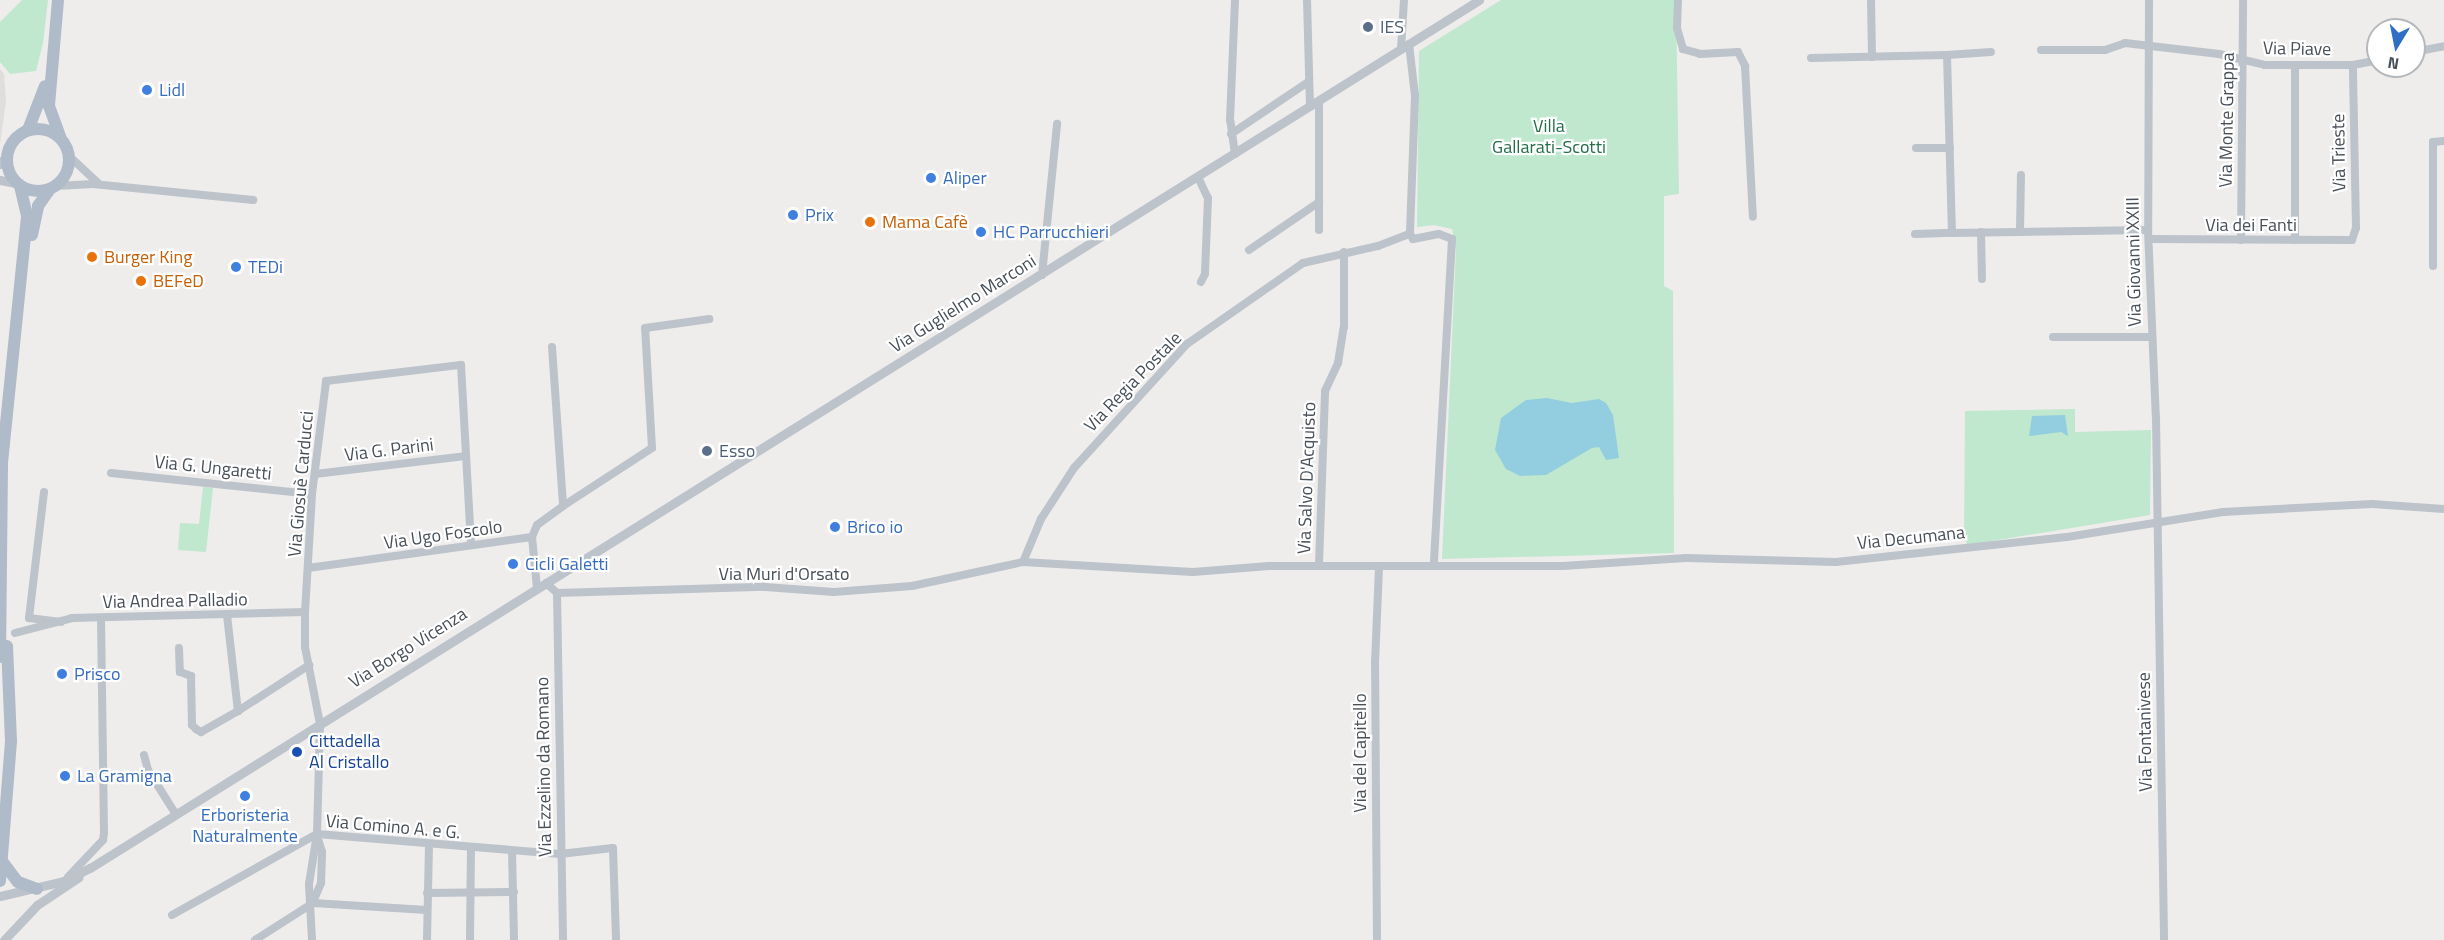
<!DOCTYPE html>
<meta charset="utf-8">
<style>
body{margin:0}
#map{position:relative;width:2444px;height:940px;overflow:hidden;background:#efecec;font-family:"Titillium Web",sans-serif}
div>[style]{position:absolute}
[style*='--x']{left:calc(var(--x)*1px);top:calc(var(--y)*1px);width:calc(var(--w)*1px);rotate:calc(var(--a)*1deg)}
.education>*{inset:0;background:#e0dddd}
.green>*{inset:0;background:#bfe8cf}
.water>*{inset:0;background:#92cedf}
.minor>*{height:8px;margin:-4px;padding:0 4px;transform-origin:4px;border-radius:4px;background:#bcc3ca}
.tertiary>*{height:9px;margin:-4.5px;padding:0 4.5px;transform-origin:4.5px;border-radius:4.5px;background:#bcc3ca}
.primary>*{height:12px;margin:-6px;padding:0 6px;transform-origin:6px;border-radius:6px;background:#afbbc8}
.primary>.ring{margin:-6px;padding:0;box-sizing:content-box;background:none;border:12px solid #afbbc8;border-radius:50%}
.dots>*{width:16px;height:16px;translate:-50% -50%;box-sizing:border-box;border:3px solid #fff;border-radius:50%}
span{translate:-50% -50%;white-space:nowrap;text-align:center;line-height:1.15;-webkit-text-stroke:4.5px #fff;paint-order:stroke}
.service-label{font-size:18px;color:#4e5e75}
.left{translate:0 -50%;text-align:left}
.street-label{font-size:18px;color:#474f57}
.shop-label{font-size:18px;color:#366cbe}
.park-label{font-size:18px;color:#226e49}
.food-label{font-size:18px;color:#c56008}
.transit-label{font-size:18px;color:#164399}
.north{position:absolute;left:2366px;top:18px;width:60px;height:60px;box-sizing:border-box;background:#fff;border:2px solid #b5b9bc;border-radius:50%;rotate:190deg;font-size:16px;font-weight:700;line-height:24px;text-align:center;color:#474f57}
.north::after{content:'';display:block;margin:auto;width:21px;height:27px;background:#2f6fc6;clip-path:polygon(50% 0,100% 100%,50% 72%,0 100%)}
</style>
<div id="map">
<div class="education">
<div style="clip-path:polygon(0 69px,4px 74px,6px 101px,0 144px)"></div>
</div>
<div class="green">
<div style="clip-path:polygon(22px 0,48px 0,43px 43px,36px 71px,10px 74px,0 62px,0 22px)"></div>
<div style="clip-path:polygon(1501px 0,1676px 0,1679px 194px,1664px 196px,1664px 286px,1673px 291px,1674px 553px,1442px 559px,1456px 249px,1452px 229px,1434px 225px,1417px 227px,1419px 51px)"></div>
<div style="clip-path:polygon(2075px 409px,2075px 432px,2151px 430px,2150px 515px,1968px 545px,1964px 538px,1965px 411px)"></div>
<div style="clip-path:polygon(203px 487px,213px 488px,206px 552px,178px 550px,180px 523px,199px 524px)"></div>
</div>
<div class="water">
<div style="clip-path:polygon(1547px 398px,1572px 403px,1599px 399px,1606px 403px,1613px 415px,1619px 458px,1606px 460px,1599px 447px,1592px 448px,1546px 475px,1520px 476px,1506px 469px,1495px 450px,1501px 418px,1526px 400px)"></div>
<div style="clip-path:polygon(2065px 415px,2068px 436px,2061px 432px,2029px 436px,2032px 416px)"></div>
</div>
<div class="minor">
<div style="--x:1307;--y:0;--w:107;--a:88.4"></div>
<div style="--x:1678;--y:0;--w:28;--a:92"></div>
<div style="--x:1677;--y:28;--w:22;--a:74"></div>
<div style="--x:1683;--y:49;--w:18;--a:16"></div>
<div style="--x:1700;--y:54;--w:38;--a:-3"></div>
<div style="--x:1738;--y:52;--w:16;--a:63"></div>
<div style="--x:1745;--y:66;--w:151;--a:87"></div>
<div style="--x:1871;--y:0;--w:57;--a:89"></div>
<div style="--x:2149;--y:0;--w:230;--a:90.2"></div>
<div style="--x:2148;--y:230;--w:187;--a:87.6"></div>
<div style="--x:2156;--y:417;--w:523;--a:89.12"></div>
<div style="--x:1409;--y:44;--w:52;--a:83.4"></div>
<div style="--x:1415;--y:96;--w:138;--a:92.1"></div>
<div style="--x:1410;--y:234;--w:6;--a:59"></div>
<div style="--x:1413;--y:239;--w:26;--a:-11"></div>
<div style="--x:1439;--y:234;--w:14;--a:21"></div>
<div style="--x:1452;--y:239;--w:327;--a:93.2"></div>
<div style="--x:1401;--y:49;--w:49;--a:-86.5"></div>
<div style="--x:2041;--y:50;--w:64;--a:0"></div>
<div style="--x:2105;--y:50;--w:21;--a:-19"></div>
<div style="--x:2125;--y:43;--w:95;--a:6.7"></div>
<div style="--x:2219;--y:54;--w:47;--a:13.4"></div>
<div style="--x:2265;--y:65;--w:88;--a:0"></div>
<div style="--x:2353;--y:65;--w:25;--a:-11"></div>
<div style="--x:2414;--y:52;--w:31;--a:-11"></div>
<div style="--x:1947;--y:55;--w:44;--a:-3.9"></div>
<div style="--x:1811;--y:58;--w:136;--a:-1.3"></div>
<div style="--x:1947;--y:55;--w:178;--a:88.4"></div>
<div style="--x:1952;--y:233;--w:196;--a:-0.9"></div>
<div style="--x:2295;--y:66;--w:174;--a:90"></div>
<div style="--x:1231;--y:134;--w:93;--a:-34"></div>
<div style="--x:1916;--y:148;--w:34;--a:0"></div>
<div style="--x:1235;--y:154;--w:34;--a:-98"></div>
<div style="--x:1230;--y:120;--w:120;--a:-87.6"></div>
<div style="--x:69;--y:156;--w:40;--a:43"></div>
<div style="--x:1198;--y:177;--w:23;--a:65"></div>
<div style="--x:1208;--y:198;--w:76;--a:92.3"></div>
<div style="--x:1205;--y:274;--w:9;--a:117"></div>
<div style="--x:56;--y:186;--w:37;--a:-3"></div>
<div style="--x:93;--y:184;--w:161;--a:5.7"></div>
<div style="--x:1319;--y:230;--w:129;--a:-90"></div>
<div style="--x:2020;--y:231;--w:56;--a:-89"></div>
<div style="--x:1981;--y:232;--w:47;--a:88.8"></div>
<div style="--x:1915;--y:234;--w:37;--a:-2"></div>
<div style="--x:2149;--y:239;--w:203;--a:0.3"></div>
<div style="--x:2352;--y:240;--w:13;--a:-72"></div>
<div style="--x:2356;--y:228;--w:163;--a:-91.1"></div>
<div style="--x:2241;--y:240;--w:240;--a:-89.5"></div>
<div style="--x:1249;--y:250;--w:85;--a:-34.4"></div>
<div style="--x:2433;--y:266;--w:124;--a:-90"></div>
<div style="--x:2433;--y:142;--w:11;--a:-5"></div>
<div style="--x:1042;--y:275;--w:152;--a:-84.3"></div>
<div style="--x:2053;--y:337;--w:97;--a:0"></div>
<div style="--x:552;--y:347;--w:159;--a:86"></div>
<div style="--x:111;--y:473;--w:202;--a:6"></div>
<div style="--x:315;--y:474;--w:151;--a:-6.8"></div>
<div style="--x:44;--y:492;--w:127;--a:96.8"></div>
<div style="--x:29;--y:618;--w:32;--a:7"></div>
<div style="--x:532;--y:537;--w:13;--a:-67"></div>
<div style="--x:537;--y:525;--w:32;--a:-36"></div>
<div style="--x:563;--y:506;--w:106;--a:-33.1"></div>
<div style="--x:652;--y:448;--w:120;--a:-93.3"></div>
<div style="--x:645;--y:328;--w:65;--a:-8"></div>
<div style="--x:1023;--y:562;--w:47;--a:-67.3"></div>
<div style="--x:1041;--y:519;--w:61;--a:-57.1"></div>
<div style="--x:1074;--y:468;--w:168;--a:-47.7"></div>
<div style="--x:1187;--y:344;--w:141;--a:-34.9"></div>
<div style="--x:1303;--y:263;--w:77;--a:-12.8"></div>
<div style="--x:1378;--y:246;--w:34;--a:-21"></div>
<div style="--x:1319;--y:565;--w:174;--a:-88"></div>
<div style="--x:1325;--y:391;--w:31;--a:-65"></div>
<div style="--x:1338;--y:363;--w:36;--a:-81"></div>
<div style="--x:1344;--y:327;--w:75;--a:-90"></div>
<div style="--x:308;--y:568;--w:226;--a:-7.9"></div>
<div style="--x:532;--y:537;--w:51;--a:84.4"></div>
<div style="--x:546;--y:583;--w:15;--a:42"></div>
<div style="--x:557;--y:593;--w:208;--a:-1.7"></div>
<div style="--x:765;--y:587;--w:69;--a:4.1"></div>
<div style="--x:834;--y:592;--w:78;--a:-4.4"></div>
<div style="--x:912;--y:586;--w:114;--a:-12.2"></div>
<div style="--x:1023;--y:562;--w:170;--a:3.4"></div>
<div style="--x:1193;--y:572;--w:76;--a:-4.5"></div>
<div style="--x:1269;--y:566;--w:294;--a:0"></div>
<div style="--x:1563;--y:566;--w:123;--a:-3.7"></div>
<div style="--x:1686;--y:558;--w:150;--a:1.5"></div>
<div style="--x:1836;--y:562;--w:232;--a:-6.2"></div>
<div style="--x:2067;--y:537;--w:158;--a:-9.1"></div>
<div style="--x:2223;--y:512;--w:149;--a:-3.1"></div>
<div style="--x:2372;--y:504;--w:72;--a:4"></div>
<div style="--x:557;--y:593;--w:347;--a:89"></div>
<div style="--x:227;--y:615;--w:97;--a:83.5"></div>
<div style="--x:238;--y:711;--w:85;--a:-32.9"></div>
<div style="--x:15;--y:633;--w:59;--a:-14.7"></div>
<div style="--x:72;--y:618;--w:233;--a:-1.5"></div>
<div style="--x:179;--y:648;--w:24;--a:88"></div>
<div style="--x:180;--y:672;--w:12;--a:20"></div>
<div style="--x:191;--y:676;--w:49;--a:88.8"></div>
<div style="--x:192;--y:725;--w:6;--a:45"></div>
<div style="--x:196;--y:729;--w:6;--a:31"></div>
<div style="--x:201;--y:732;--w:43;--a:-29.6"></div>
<div style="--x:144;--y:755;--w:16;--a:75"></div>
<div style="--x:148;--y:770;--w:51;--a:57.9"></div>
<div style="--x:512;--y:851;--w:89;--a:88.7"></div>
<div style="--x:68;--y:877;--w:51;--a:-46.6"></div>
<div style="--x:103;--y:840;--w:7;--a:-82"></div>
<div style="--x:104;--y:833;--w:215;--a:-90.8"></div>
<div style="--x:427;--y:893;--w:87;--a:-0.7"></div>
<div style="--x:313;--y:902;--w:21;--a:-67"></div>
<div style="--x:321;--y:883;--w:31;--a:-88"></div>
<div style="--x:322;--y:852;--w:17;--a:-107"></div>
<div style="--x:172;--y:915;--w:166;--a:-29.2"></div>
<div style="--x:317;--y:834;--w:244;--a:4.7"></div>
<div style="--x:560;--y:854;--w:53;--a:-6.5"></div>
<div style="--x:613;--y:848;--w:92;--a:88.1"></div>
<div style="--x:255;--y:940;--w:69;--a:-32.5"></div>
<div style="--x:313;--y:903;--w:114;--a:3.5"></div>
<div style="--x:312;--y:940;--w:56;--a:-93.1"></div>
<div style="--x:309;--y:884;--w:51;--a:-80.9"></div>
<div style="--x:317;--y:834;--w:110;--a:-88.4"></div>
<div style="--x:320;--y:724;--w:78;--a:-101"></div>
<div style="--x:305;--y:647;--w:35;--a:-90"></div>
<div style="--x:305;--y:612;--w:118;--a:-86.6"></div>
<div style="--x:312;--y:494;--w:114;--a:-82.9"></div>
<div style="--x:326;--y:381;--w:136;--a:-6.8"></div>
<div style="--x:461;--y:365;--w:180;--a:86.8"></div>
<div style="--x:427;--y:940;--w:94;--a:-88.8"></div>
<div style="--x:470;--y:940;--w:92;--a:-89.4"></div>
<div style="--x:1377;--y:940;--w:277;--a:-90.4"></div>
<div style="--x:1375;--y:663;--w:97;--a:-87.6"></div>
</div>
<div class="tertiary">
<div style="--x:0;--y:164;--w:11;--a:-52"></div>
<div style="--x:0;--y:180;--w:16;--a:11"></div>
<div style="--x:0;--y:896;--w:66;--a:-13.2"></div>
<div style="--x:64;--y:881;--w:29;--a:-27"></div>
<div style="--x:90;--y:868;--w:1638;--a:-32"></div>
<div style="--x:4;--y:940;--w:48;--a:-46.7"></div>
<div style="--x:37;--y:905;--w:50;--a:-33.7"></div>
</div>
<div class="primary">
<div style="--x:58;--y:0;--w:106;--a:94.9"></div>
<div style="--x:49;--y:106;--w:33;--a:70"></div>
<div class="ring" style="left:7px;top:129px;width:50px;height:50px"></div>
<div style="--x:28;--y:130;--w:47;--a:-68.9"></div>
<div style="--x:32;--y:235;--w:30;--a:-78"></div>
<div style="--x:38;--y:206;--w:19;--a:-55"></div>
<div style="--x:0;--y:657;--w:194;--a:-89.4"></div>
<div style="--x:2;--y:463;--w:248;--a:-84.2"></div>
<div style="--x:27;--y:216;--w:31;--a:-103"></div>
<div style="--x:2;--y:861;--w:26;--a:53"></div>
<div style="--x:18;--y:882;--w:20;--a:20"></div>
<div style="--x:0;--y:881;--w:140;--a:-85.5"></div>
<div style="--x:11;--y:741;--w:95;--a:-92.4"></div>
</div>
<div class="dots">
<div style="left:1368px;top:27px;background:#5c6f8a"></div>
<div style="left:147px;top:90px;background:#3f7fe0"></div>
<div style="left:931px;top:178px;background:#3f7fe0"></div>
<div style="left:793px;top:215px;background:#3f7fe0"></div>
<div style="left:870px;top:222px;background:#e8710a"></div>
<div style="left:981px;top:232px;background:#3f7fe0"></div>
<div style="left:92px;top:257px;background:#e8710a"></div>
<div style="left:236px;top:267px;background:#3f7fe0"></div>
<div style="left:141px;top:281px;background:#e8710a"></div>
<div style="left:707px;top:451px;background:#5c6f8a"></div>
<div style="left:835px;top:527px;background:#3f7fe0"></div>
<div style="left:513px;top:564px;background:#3f7fe0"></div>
<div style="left:62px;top:674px;background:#3f7fe0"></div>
<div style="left:297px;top:752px;background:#1a4fb4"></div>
<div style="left:65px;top:776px;background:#3f7fe0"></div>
<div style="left:245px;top:796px;background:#3f7fe0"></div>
</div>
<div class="service-label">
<span class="left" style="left:1380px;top:27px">IES</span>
<span class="left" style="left:719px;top:451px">Esso</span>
</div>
<div class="street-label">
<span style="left:2297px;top:49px;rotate:1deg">Via Piave</span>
<span style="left:2227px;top:120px;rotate:-89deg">Via Monte Grappa</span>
<span style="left:2339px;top:153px;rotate:-91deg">Via Trieste</span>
<span style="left:2251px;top:225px">Via dei Fanti</span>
<span style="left:2134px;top:262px;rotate:-91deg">Via Giovanni XXIII</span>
<span style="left:963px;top:304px;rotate:-32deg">Via Guglielmo Marconi</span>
<span style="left:1133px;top:382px;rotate:-46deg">Via Regia Postale</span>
<span style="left:389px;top:450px;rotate:-7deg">Via G. Parini</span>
<span style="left:213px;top:468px;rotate:6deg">Via G. Ungaretti</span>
<span style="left:1307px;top:478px;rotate:-88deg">Via Salvo D'Acquisto</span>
<span style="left:301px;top:484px;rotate:-85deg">Via Giosuè Carducci</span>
<span style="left:443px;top:535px;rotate:-8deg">Via Ugo Foscolo</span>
<span style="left:1911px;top:538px;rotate:-6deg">Via Decumana</span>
<span style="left:784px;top:574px">Via Muri d'Orsato</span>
<span style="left:175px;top:601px;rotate:-1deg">Via Andrea Palladio</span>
<span style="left:408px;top:648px;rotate:-32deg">Via Borgo Vicenza</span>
<span style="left:2145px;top:732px;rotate:-91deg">Via Fontanivese</span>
<span style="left:1360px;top:753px;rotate:-90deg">Via del Capitello</span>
<span style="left:544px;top:767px;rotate:-91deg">Via Ezzelino da Romano</span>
<span style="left:393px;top:827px;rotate:5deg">Via Comino A. e G.</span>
</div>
<div class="shop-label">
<span class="left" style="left:159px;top:90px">Lidl</span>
<span class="left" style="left:943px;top:178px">Aliper</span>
<span class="left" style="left:805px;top:215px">Prix</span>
<span class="left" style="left:993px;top:232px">HC Parrucchieri</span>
<span class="left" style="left:248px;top:267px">TEDi</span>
<span class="left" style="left:847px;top:527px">Brico io</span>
<span class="left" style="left:525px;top:564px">Cicli Galetti</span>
<span class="left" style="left:74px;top:674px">Prisco</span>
<span class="left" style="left:77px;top:776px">La Gramigna</span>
<span style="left:245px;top:826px">Erboristeria<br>Naturalmente</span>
</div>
<div class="park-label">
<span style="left:1549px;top:137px">Villa<br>Gallarati-Scotti</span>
</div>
<div class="food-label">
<span class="left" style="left:882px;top:222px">Mama Cafè</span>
<span class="left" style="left:104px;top:257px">Burger King</span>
<span class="left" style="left:153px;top:281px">BEFeD</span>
</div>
<div class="transit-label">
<span class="left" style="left:309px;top:752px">Cittadella<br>Al Cristallo</span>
</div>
<div class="north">N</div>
</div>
